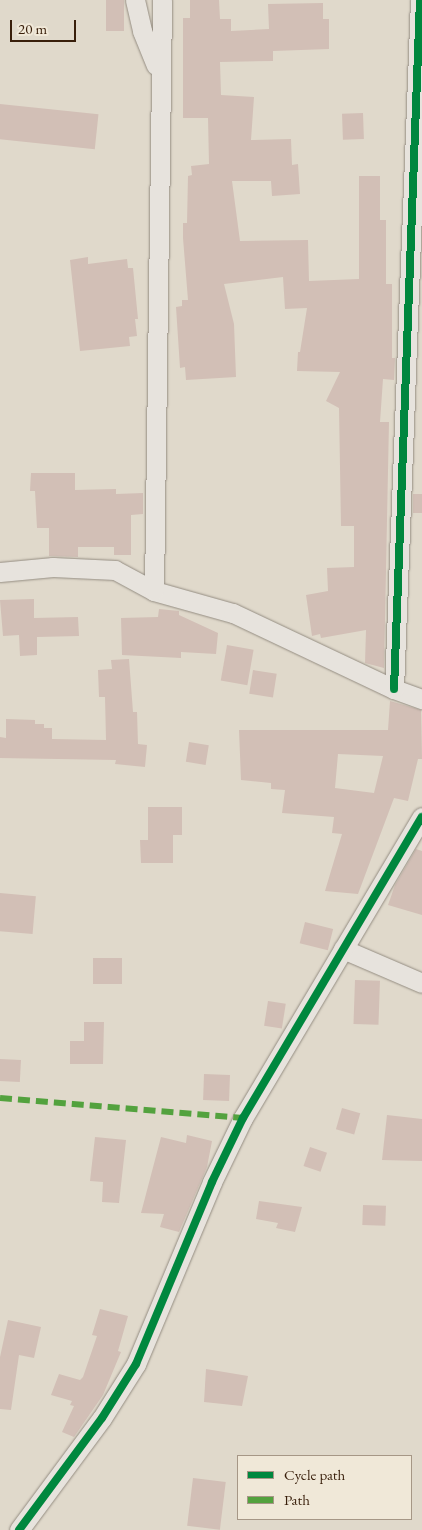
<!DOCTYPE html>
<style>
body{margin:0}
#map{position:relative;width:422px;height:1530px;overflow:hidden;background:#e0d9cb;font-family:"EB Garamond",serif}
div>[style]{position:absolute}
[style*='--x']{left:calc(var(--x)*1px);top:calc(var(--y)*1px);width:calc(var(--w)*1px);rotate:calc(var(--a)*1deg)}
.building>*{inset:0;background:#d2bfb6;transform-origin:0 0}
.roads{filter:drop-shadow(0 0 1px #948d82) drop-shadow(0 0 1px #948d82)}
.street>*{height:19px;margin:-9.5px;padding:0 9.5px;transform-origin:9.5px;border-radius:9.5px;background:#e7e3dd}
.quiet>*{height:6px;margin-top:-3px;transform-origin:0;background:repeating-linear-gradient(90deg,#53a23e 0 12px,transparent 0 18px)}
.cycleway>*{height:8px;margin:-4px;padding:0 4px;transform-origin:4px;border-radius:4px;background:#00873e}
span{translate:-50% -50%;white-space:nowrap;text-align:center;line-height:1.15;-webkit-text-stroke:5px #f0e8d8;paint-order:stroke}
.legend{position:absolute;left:237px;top:1455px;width:175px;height:65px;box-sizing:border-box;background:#f0e8d8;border:1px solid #a69786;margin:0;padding:6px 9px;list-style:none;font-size:15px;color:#381e0a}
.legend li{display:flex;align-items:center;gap:10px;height:25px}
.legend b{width:25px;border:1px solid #a69786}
.scale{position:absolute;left:10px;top:20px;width:66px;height:22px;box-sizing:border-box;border:2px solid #381e0a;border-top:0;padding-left:6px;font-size:15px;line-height:18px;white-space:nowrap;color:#381e0a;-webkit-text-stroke:4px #f0e8d8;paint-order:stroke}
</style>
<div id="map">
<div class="building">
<div style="left:106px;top:0;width:18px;height:31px"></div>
<div style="clip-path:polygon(190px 0,219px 0,220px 19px,231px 19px,231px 31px,269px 29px,268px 4px,323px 3px,323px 19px,329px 19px,329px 49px,273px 51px,273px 61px,220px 62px,221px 95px,254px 97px,251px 140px,291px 139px,292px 165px,298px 164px,300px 194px,272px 196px,271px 181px,232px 181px,240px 241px,308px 240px,309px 281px,359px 279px,359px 176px,380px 176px,380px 220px,386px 220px,386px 284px,392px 284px,392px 358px,395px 358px,394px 380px,383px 379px,380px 422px,389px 422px,384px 668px,365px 663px,366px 630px,321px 638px,320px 634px,312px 636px,306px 595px,328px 591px,327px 568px,354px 567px,354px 526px,341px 526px,339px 408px,326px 401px,340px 372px,297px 371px,298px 352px,300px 352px,307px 308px,285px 309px,283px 277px,224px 284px,234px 324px,236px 377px,186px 380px,185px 367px,180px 368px,176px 307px,182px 306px,182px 300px,188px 300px,183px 238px,183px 223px,187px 223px,188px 176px,192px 175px,191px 166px,209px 164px,208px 118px,183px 118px,183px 18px,190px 18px)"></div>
<div style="left:0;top:104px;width:99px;height:35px;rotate:6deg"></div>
<div style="left:363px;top:113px;width:26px;height:21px;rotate:88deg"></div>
<div style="clip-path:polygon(88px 257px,88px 264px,127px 259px,128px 268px,133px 268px,138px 319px,135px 319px,137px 336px,129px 337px,130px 346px,80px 351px,70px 260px)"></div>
<div style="clip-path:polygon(31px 473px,75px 473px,75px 490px,116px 489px,116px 494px,143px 493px,143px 514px,131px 515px,131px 555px,114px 555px,114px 547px,78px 547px,78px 557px,49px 556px,49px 528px,37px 528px,35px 491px,30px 491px)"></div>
<div style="left:413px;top:494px;width:9px;height:19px"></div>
<div style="clip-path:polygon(34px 599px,34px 618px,78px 617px,79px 636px,37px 637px,37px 655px,20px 656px,19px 635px,3px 636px,0 600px)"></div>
<div style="clip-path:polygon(159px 609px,179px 611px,179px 615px,218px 633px,216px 654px,181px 652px,181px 658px,122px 655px,121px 618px,158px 617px)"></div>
<div style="left:227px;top:645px;width:27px;height:36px;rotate:10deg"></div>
<div style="clip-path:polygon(129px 659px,133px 712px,137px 712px,138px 744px,147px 745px,145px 767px,115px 764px,116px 760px,0 758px,0 737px,6px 738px,6px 719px,35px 720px,35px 724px,44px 724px,44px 728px,52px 728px,52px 739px,106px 740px,105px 697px,99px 697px,98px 670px,112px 669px,111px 660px)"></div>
<div style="left:253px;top:670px;width:24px;height:24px;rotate:9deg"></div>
<div style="clip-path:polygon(evenodd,390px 701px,421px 710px,422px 759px,418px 759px,408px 801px,394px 798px,358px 894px,325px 891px,342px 834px,332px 833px,334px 817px,282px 813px,285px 790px,271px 789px,271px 783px,241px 780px,239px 730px,388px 730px,390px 701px,338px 754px,383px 756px,374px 793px,335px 788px,338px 754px)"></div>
<div style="left:189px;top:742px;width:20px;height:20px;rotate:9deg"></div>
<div style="clip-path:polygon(148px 807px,182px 807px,182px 835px,173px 835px,173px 863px,141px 863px,140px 840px,148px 840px)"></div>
<div style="clip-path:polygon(416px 849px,422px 851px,422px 915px,388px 905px,395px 885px)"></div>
<div style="left:0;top:893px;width:36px;height:38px;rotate:5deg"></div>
<div style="left:305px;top:922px;width:29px;height:22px;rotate:14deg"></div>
<div style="left:93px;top:958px;width:29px;height:26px"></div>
<div style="left:355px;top:980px;width:25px;height:44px;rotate:2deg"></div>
<div style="left:268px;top:1001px;width:18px;height:25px;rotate:9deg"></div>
<div style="clip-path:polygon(84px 1022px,104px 1022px,103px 1064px,70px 1064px,70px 1041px,84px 1041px)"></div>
<div style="left:0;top:1059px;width:21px;height:22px;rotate:3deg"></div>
<div style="left:204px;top:1074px;width:26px;height:26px;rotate:2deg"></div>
<div style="left:342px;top:1108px;width:19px;height:22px;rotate:16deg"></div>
<div style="clip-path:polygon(387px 1115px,422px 1119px,422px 1161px,382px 1160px)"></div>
<div style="clip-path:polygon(187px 1135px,212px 1141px,207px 1167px,179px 1232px,160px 1227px,164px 1214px,141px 1213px,161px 1137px,186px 1143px)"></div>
<div style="clip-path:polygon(95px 1137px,126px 1140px,119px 1203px,102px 1202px,103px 1182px,90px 1181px)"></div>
<div style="left:310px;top:1147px;width:18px;height:20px;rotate:19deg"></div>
<div style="clip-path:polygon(259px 1201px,302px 1207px,295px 1232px,276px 1228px,278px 1223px,256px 1219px)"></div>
<div style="left:363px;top:1205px;width:23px;height:20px;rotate:2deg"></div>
<div style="clip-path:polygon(100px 1309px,128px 1316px,118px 1351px,121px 1352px,103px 1395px,74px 1437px,62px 1432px,74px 1406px,70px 1405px,72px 1401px,51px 1395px,59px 1374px,80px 1380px,83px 1377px,97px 1336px,92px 1335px)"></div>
<div style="clip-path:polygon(8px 1320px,41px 1327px,34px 1358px,19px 1355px,11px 1410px,0 1409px,0 1357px)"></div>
<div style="clip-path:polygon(206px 1369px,248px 1376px,242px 1406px,204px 1402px)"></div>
<div style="left:193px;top:1478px;width:33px;height:48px;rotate:7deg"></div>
</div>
<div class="roads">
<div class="street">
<div style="--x:135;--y:0;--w:32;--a:77"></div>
<div style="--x:142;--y:31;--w:37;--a:68"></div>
<div style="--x:0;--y:572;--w:53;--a:-5.4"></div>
<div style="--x:53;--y:567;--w:62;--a:2.8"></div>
<div style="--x:115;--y:570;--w:44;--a:28.3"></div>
<div style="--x:154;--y:591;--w:82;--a:15.6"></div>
<div style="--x:233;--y:613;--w:178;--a:25.3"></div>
<div style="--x:394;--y:689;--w:30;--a:20"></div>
<div style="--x:154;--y:591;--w:591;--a:-89.22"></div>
<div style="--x:394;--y:689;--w:689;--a:-87.84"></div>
<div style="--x:343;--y:949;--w:86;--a:23.3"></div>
<div style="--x:19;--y:1530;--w:139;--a:-53.5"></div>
<div style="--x:102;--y:1418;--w:64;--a:-57.8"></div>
<div style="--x:136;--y:1364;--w:197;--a:-67.3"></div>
<div style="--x:212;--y:1182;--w:71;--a:-64.2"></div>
<div style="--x:243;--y:1118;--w:350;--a:-59.3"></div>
</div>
</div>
<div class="quiet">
<div style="--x:0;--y:1098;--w:244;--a:4.7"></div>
</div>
<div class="cycleway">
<div style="--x:394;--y:689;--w:689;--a:-87.84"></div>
<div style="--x:19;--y:1530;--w:139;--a:-53.5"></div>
<div style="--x:102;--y:1418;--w:64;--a:-57.8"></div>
<div style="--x:136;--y:1364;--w:197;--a:-67.3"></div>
<div style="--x:212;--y:1182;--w:71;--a:-64.2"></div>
<div style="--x:243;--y:1118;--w:350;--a:-59.3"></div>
</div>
<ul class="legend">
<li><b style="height:6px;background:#00873e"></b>Cycle path</li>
<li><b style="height:6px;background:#53a23e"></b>Path</li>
</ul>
<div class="scale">20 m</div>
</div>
